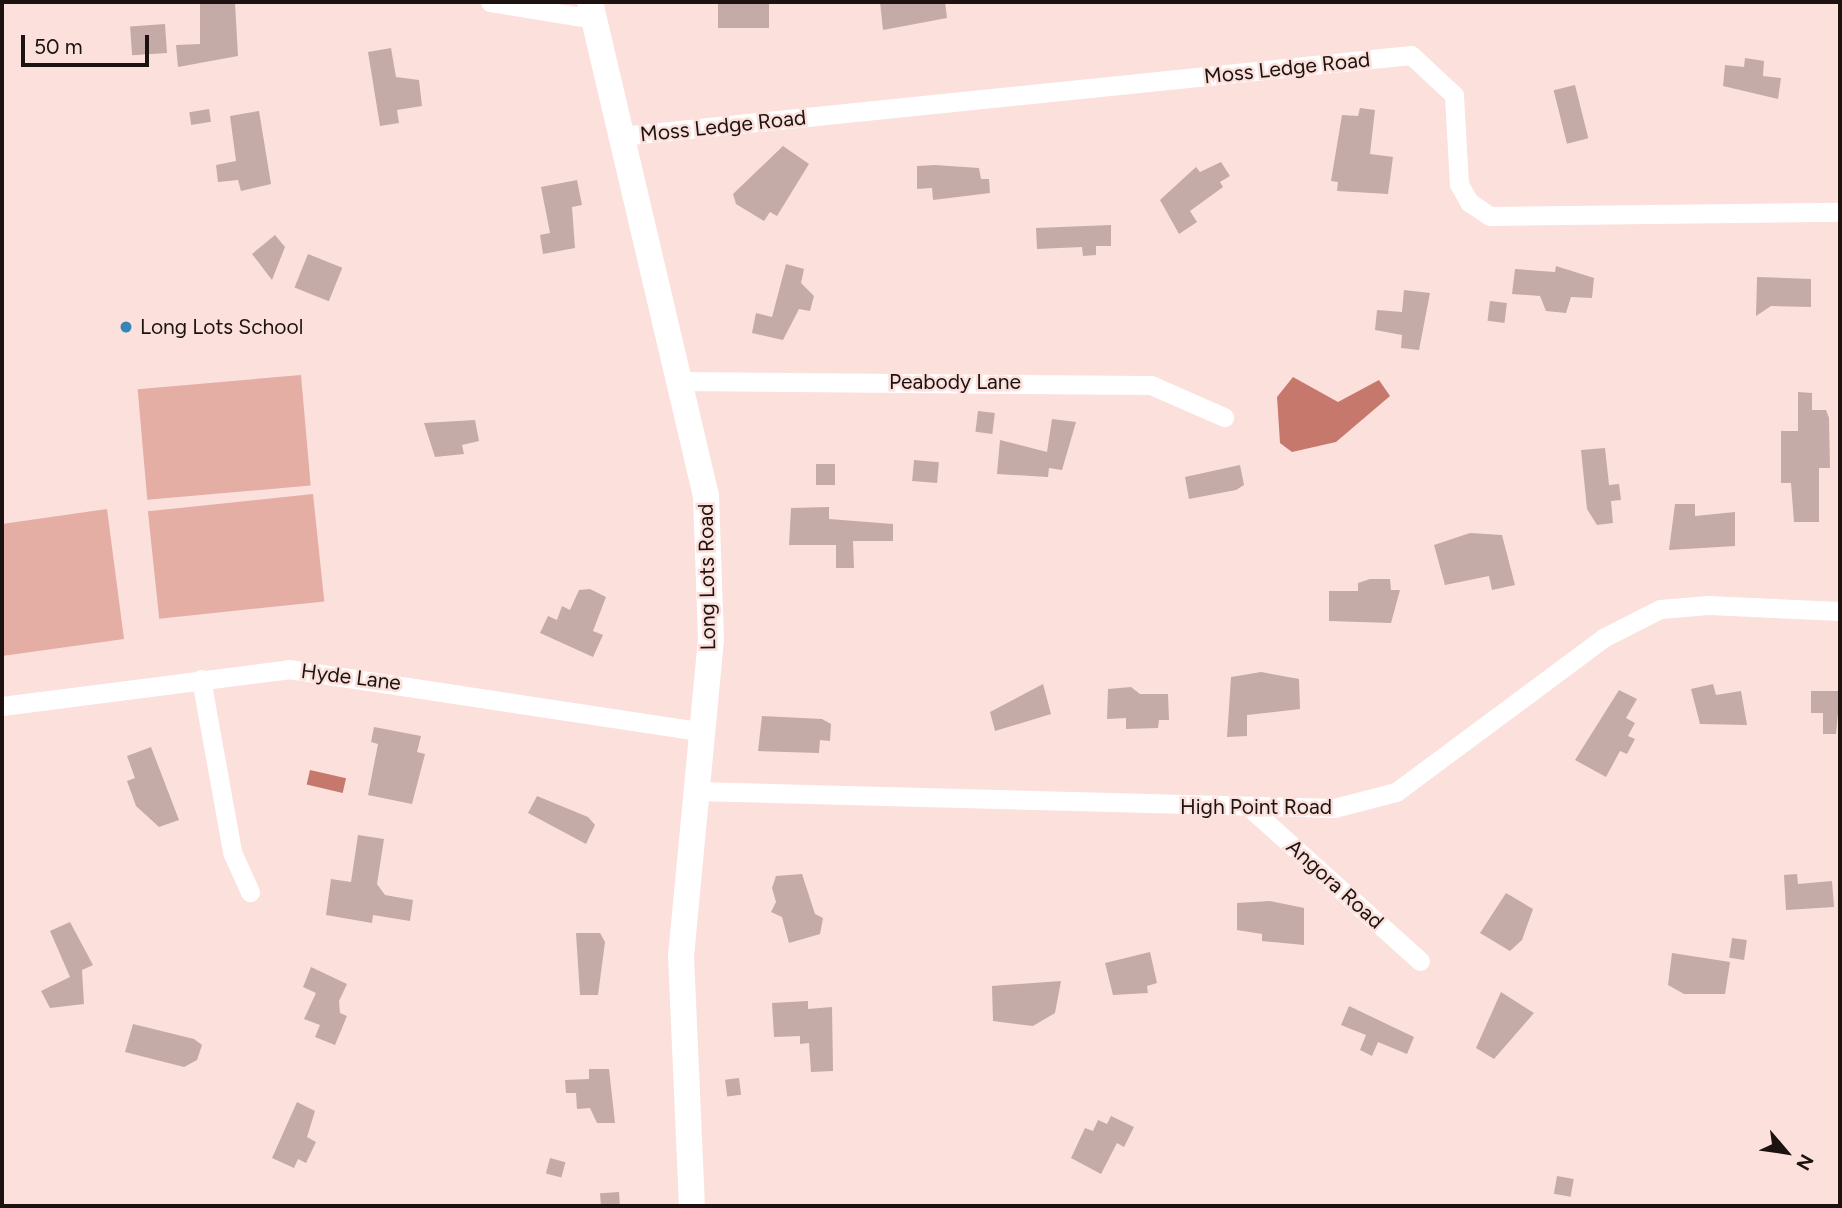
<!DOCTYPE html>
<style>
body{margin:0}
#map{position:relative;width:1842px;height:1208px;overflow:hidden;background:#fbe0dc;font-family:Figtree,sans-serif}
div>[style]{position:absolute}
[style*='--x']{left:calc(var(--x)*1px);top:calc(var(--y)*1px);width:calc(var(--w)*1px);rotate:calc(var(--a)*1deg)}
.green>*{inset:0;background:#e4aea5;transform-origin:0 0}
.water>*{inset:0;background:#c6786d;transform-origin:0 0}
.building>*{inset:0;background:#c5aba7;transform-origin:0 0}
.minor>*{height:19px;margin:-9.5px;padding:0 9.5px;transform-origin:9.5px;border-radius:9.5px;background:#fff}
.secondary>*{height:26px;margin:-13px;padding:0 13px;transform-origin:13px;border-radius:13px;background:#fff}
.dots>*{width:19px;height:19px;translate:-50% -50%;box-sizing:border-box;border:4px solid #fbe0dc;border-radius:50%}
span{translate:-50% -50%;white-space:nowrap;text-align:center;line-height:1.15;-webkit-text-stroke:5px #fbe0dc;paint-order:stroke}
.street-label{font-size:21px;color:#1c1311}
.poi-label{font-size:21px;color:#1c1311}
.left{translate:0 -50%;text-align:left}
.frame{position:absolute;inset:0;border:4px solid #1c1311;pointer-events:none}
.north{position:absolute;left:1751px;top:1117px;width:70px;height:70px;-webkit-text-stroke:5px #fbe0dc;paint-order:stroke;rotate:119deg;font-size:19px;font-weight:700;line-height:28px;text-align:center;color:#1c1311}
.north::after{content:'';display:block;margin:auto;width:24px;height:32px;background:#1c1311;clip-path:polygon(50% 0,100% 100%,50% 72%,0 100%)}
.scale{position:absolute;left:21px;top:35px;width:128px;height:32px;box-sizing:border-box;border:4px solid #1c1311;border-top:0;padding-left:9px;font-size:21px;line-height:24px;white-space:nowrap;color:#1c1311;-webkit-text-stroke:5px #fbe0dc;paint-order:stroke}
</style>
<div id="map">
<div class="green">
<div style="left:301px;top:375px;width:111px;height:164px;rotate:85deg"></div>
<div style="left:313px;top:494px;width:108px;height:166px;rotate:84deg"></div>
<div style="clip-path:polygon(107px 509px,124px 639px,2px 656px,2px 524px)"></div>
</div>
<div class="water">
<div style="clip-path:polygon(1293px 377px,1338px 402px,1379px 380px,1390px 396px,1336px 442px,1292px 452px,1280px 443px,1277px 397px)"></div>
<div style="left:310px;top:770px;width:37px;height:15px;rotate:13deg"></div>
</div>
<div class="building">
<div style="clip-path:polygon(200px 2px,235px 3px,238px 56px,178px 67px,176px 45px,200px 44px)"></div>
<div style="left:718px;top:2px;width:51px;height:26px"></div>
<div style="clip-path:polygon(880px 2px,945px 2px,947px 18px,883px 30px)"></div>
<div style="left:165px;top:24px;width:29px;height:35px;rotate:86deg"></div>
<div style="clip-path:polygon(391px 48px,396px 77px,419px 80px,422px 106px,397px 110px,399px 123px,380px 126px,368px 52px)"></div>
<div style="clip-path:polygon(1745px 58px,1764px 61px,1763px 76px,1781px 78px,1778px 99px,1723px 86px,1725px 65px,1744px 67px)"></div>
<div style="left:1575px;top:85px;width:55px;height:22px;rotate:76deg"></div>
<div style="clip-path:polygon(1360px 108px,1375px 110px,1370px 154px,1393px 157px,1388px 194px,1337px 191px,1338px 182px,1331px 181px,1342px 115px,1358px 116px)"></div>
<div style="left:209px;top:109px;width:13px;height:20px;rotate:81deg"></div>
<div style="clip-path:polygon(259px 111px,271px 184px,241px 191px,238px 180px,218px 182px,216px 165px,236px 161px,230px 116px)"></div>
<div style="clip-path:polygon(783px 146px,809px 164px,777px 216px,770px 212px,764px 221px,736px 204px,733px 194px)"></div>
<div style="clip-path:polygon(1221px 162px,1230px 176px,1220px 182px,1223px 187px,1190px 211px,1197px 222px,1179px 234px,1160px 200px,1196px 167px,1200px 172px)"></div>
<div style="clip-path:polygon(935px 165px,979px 168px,981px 179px,989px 179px,990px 193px,933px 200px,932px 188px,917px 189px,917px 166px)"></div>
<div style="clip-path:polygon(577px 180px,582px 205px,572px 207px,575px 248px,543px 254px,540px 235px,550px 233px,541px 187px)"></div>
<div style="clip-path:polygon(1111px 225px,1111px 246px,1096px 246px,1096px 255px,1083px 256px,1082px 247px,1037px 249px,1036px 228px)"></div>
<div style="clip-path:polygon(275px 235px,285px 247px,272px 280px,252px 254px)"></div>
<div style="left:308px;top:254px;width:37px;height:36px;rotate:22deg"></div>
<div style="clip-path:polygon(786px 264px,804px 269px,801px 283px,814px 296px,810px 311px,799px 309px,783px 340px,752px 333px,756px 313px,772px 317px)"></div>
<div style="clip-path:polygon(1556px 266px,1594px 278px,1592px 298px,1571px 297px,1566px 313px,1546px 311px,1540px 296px,1512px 294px,1515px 269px,1555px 272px)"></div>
<div style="clip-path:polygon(1757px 277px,1811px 279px,1811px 307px,1771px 306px,1756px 316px)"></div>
<div style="clip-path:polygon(1404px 290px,1430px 293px,1419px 350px,1401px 348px,1402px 335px,1375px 330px,1377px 310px,1402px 312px)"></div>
<div style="left:1490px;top:301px;width:17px;height:20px;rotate:7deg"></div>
<div style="clip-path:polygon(1798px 392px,1812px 393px,1812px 410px,1826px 410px,1829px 418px,1830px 468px,1819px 468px,1819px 522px,1794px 522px,1791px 483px,1781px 483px,1781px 431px,1798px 431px)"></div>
<div style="left:978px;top:411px;width:17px;height:21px;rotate:7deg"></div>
<div style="clip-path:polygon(1052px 419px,1076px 422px,1062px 470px,1049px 468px,1048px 477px,997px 474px,1000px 440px,1047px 452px)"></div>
<div style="clip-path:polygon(475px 420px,479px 441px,462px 445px,464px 454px,435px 457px,424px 423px)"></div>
<div style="clip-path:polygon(1605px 448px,1609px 485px,1619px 484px,1621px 500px,1611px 501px,1613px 523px,1597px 525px,1587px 509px,1581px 450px)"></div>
<div style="left:914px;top:460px;width:25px;height:21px;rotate:5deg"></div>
<div style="left:816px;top:464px;width:19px;height:21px"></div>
<div style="clip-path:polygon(1240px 465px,1244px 485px,1236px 490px,1189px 499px,1185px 477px)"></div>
<div style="clip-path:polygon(1675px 504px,1695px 504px,1695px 516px,1735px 512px,1735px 546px,1669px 550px)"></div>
<div style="clip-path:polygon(829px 507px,829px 519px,893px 524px,893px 541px,853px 541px,854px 568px,836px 568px,836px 545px,789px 545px,791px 508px)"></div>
<div style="clip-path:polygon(1470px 533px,1502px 535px,1515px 585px,1492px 590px,1489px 576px,1445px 585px,1434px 545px)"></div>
<div style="clip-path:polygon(1370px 579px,1390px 579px,1391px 590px,1400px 590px,1391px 623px,1329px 621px,1329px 591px,1358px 591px,1358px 583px)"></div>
<div style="clip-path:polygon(590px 589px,606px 597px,593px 631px,603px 635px,593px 657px,540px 633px,548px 616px,557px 620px,562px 606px,570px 610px,579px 590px)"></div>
<div style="clip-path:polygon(1261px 672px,1299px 679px,1300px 709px,1247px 715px,1247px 736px,1227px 737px,1231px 677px)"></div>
<div style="clip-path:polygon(1043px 684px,1051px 714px,995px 731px,990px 712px)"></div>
<div style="clip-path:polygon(1713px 684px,1716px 695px,1741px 691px,1747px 725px,1700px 724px,1691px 689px)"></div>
<div style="clip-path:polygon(1131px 687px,1140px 694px,1168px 694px,1169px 720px,1159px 720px,1158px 728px,1126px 729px,1126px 718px,1107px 719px,1108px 689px)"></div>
<div style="clip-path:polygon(1619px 690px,1637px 699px,1626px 718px,1635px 723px,1628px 736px,1635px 739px,1627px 754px,1620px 751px,1606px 777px,1575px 760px)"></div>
<div style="clip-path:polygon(1811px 691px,1840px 691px,1836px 734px,1823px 734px,1823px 713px,1811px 713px)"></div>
<div style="clip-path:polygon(762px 716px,822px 719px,831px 724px,830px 741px,820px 740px,819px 753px,758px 751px)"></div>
<div style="clip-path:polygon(374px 727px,421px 736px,417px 752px,425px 754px,412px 804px,368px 795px,378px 744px,371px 742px)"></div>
<div style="clip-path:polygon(151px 747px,179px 820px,159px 827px,136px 806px,127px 781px,135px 778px,127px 756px)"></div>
<div style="clip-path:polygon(537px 796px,588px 817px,595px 825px,586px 844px,528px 813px)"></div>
<div style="clip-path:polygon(358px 835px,384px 839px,377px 884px,385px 895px,413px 900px,410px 921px,373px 915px,372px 923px,326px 915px,331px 879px,351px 882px)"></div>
<div style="clip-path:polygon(802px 874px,815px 914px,823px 918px,820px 934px,789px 943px,782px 917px,771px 912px,776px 902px,772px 888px,776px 876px)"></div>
<div style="clip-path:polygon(1797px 874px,1798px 884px,1832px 881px,1834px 907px,1786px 910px,1784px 875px)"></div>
<div style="clip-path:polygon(1506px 893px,1533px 909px,1522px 940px,1510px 951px,1480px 933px)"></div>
<div style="clip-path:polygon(1270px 901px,1304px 908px,1304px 945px,1262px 941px,1262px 934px,1237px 930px,1237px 903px)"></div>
<div style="clip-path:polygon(70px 922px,93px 965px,82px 970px,84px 1004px,50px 1008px,41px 991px,70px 977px,50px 931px)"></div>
<div style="clip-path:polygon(576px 933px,600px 933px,605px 942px,598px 995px,580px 995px)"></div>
<div style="left:1732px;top:938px;width:15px;height:20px;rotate:8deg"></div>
<div style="clip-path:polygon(1150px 952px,1157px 983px,1147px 986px,1148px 993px,1113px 995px,1105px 963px)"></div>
<div style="clip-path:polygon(1672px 953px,1730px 962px,1725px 994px,1684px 994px,1668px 985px)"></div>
<div style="clip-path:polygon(311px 967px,347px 984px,339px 1001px,340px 1013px,347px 1016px,335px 1045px,315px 1037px,320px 1025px,304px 1019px,316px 993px,303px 987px)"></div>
<div style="clip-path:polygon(1061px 981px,1055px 1013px,1033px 1026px,993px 1021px,992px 986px)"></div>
<div style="clip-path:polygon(1501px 992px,1534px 1013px,1494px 1059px,1476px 1048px)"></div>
<div style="clip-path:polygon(808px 1001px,808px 1009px,832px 1007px,833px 1071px,811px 1072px,809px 1043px,800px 1044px,800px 1036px,774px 1037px,772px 1003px)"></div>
<div style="clip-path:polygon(1349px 1006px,1414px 1037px,1407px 1054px,1378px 1042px,1372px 1056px,1360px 1050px,1366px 1035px,1341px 1025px)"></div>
<div style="clip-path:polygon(133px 1024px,194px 1039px,202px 1045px,197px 1060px,184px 1067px,125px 1052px)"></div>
<div style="clip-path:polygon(589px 1069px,609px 1069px,615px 1123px,597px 1123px,590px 1108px,577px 1109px,576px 1093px,566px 1093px,565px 1080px,589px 1079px)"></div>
<div style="left:739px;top:1078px;width:17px;height:14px;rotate:83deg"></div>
<div style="clip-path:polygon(297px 1102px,315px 1111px,307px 1137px,316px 1142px,306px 1163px,298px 1159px,294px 1168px,272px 1158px)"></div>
<div style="clip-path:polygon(1111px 1116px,1134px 1127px,1124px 1147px,1117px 1143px,1101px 1174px,1071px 1158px,1085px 1128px,1093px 1131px,1098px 1120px,1107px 1124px)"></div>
<div style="left:550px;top:1158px;width:16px;height:16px;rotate:15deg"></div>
<div style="left:1557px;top:1176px;width:17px;height:18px;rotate:10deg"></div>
<div style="left:619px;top:1192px;width:14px;height:19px;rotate:86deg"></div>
</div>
<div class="minor">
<div style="--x:490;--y:2;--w:105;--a:9.3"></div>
<div style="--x:621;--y:136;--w:794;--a:-5.85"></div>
<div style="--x:1411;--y:55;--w:59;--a:42.9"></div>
<div style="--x:1454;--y:95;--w:89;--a:86.8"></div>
<div style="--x:1459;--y:184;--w:21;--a:61"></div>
<div style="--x:1469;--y:202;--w:25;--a:34"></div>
<div style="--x:1490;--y:216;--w:350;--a:-0.7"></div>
<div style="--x:679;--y:381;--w:472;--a:0.5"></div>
<div style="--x:1151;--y:385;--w:80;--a:23.7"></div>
<div style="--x:201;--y:679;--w:176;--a:79.8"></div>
<div style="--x:232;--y:852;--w:44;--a:65.8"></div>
<div style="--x:2;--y:706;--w:289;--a:-7.3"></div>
<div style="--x:289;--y:669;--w:415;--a:8.6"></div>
<div style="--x:696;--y:791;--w:638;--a:1.53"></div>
<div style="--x:1334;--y:808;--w:64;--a:-14.5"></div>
<div style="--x:1396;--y:792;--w:258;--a:-36.6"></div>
<div style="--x:1603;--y:638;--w:64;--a:-27"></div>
<div style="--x:1660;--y:609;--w:48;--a:-4.8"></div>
<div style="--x:1708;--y:605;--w:132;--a:2.6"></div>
<div style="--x:1249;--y:807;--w:230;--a:42"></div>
</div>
<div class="secondary">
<div style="--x:590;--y:2;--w:507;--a:76.79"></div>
<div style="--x:706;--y:496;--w:143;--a:88"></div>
<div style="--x:711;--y:639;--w:317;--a:95.4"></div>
<div style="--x:681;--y:955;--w:251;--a:87.5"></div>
</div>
<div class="dots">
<div style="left:126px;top:327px;background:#3687b8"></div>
</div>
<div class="street-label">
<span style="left:1287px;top:68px;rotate:-6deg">Moss Ledge Road</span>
<span style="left:723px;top:126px;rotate:-6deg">Moss Ledge Road</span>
<span style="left:955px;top:382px">Peabody Lane</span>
<span style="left:707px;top:577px;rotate:-91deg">Long Lots Road</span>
<span style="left:351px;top:677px;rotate:7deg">Hyde Lane</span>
<span style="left:1256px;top:807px">High Point Road</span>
<span style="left:1335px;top:884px;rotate:42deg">Angora Road</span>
</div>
<div class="poi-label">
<span class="left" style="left:140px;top:327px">Long Lots School</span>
</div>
<div class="frame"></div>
<div class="north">N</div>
<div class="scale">50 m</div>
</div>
